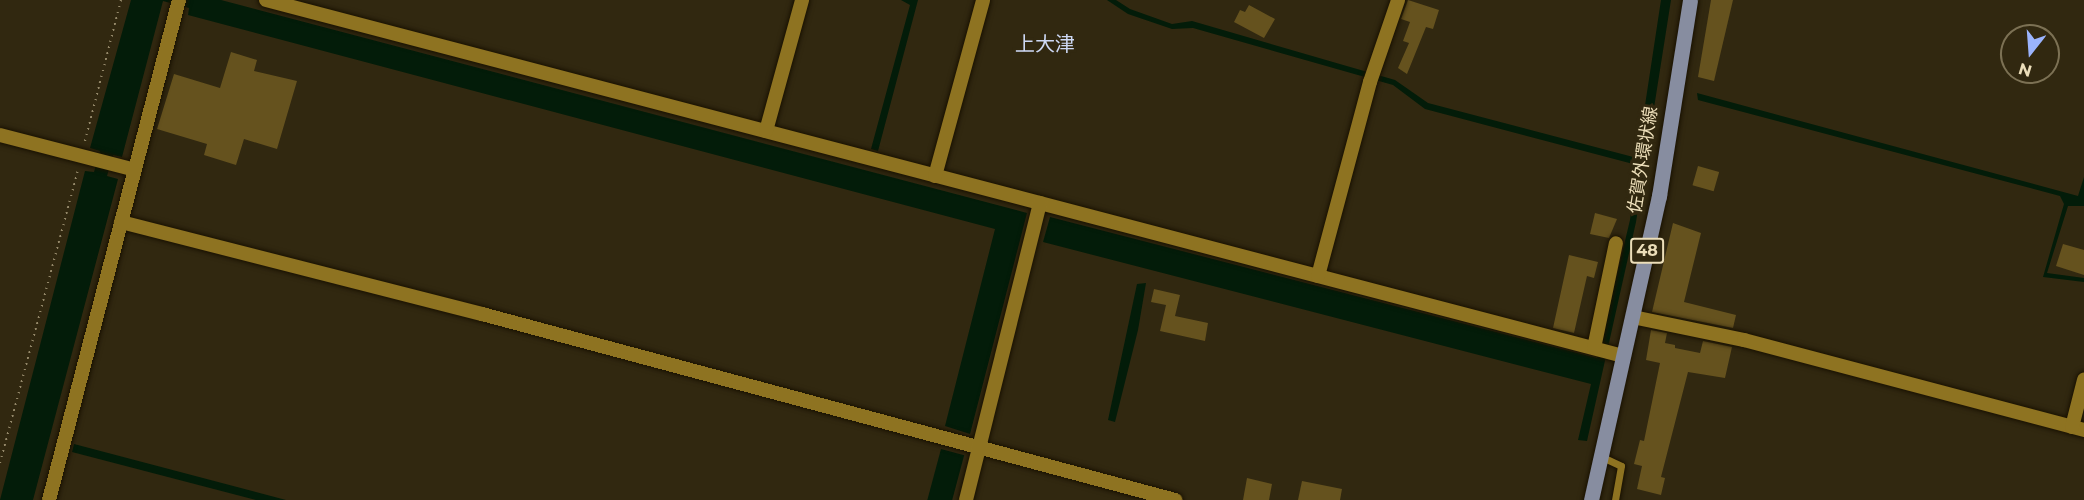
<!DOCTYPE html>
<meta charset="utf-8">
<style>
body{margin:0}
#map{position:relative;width:2084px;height:500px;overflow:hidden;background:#312810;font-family:Montserrat,"Noto Sans JP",sans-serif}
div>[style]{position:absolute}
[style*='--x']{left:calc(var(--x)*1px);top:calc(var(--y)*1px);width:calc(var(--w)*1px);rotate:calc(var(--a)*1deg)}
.water>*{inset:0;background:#031c09;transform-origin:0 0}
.building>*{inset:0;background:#65521e;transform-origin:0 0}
.path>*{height:2px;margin-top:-1px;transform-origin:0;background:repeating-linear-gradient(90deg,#948869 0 1.5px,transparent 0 6px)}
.roads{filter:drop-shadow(0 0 2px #191100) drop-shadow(0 0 2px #191100)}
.lane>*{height:7px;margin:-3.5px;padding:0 3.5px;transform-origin:3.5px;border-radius:3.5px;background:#8e7321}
.street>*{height:14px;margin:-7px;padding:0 7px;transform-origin:7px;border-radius:7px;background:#8e7321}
.primary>*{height:15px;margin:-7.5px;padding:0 7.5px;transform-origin:7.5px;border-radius:7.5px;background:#878da0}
span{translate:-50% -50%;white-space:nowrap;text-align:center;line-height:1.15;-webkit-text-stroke:6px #312810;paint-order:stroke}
.shield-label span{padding:2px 4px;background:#312810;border:2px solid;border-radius:4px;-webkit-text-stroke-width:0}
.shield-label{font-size:16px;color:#ecdeb9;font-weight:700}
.street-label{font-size:18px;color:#ecdeb9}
.neighbourhood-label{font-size:20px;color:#cdd8f4}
.north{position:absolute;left:2000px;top:24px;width:60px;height:60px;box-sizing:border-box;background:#312810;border:2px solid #7c7154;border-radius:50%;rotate:197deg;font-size:16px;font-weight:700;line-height:24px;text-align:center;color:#ecdeb9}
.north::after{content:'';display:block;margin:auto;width:21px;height:27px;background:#9bb4fd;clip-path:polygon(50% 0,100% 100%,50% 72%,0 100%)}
</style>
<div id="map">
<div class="water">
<div style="clip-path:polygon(131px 0,221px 0,1027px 213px,970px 434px,945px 426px,995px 229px,188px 15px,189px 8px,163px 1px,122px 157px,113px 155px,107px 176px,118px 179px,33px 500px,0 500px,85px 171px,94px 172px,100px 151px,90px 148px)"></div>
<div style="clip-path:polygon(901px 0,918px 0,878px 151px,871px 149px,910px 5px)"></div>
<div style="clip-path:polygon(1107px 0,1116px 0,1130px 9px,1172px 24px,1192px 21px,1395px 80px,1428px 103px,1637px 158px,1661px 0,1671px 0,1636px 222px,1587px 441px,1578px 440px,1591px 384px,1043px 242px,1050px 217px,1597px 358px,1630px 220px,1637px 165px,1425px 109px,1393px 85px,1193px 28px,1172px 29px,1128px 14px)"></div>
<div style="clip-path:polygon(1697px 93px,2078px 196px,2084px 177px,2084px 206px,2068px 206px,2047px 273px,2084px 278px,2084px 282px,2043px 277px,2064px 204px,2060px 196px,1698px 100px)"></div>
<div style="clip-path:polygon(1146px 283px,1138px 330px,1115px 422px,1108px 420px,1137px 284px)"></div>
<div style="clip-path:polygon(74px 444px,286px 500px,256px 500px,72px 452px)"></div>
<div style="left:941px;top:449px;width:24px;height:53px;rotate:15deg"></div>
</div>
<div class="building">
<div style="clip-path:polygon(1408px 0,1439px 10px,1433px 29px,1426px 27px,1407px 74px,1398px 68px,1409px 43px,1403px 41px,1410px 22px,1401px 19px)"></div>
<div style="clip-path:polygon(1711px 0,1733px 0,1714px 81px,1698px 77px)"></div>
<div style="clip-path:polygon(1249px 5px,1275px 19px,1264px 38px,1234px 22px,1240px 10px,1245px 12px)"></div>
<div style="clip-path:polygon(231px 52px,257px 60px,254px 71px,297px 81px,277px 149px,244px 139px,236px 165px,204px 155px,207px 144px,157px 129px,174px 74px,220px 88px)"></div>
<div style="left:1698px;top:166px;width:22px;height:20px;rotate:16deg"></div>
<div style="clip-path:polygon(1595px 213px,1617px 219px,1609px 238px,1590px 234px)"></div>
<div style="clip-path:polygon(1673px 223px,1701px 233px,1684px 302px,1736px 315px,1733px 328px,1652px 312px)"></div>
<div style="clip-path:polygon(2063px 244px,2084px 250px,2084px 275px,2056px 266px)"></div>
<div style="clip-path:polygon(1569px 255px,1598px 262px,1594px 278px,1587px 276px,1574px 333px,1553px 328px)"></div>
<div style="clip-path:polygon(1154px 289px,1180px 295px,1175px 316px,1208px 323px,1205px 341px,1160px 331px,1166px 305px,1151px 302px)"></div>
<div style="clip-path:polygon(1651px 330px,1667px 333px,1665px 343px,1675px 345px,1675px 348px,1700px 353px,1703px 341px,1732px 347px,1725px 378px,1688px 372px,1661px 477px,1665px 478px,1661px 495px,1637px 489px,1642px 466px,1634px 464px,1640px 440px,1644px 441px,1660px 363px,1646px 360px)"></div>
<div style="clip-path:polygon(1247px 478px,1272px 484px,1269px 500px,1243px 500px)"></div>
<div style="clip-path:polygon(1302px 481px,1342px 489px,1340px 500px,1298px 500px)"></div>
</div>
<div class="path">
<div style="--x:85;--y:141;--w:146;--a:-75.7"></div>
<div style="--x:1635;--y:148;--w:16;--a:15"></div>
<div style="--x:0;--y:463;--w:303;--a:-75.1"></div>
</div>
<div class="roads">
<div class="lane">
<div style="--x:1600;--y:456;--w:23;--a:25"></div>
<div style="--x:1621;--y:466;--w:35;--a:100"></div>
</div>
<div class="street">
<div style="--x:266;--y:0;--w:1403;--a:14.7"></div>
<div style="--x:766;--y:131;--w:136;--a:-74.6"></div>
<div style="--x:0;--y:135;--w:139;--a:14.5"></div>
<div style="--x:935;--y:176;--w:182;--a:-74.7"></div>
<div style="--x:121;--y:222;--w:373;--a:14.3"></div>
<div style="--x:482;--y:314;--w:718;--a:15.02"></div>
<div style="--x:1318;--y:276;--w:201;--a:-75"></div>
<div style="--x:1370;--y:82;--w:87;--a:-71.1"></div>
<div style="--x:1633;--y:317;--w:113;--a:11.7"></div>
<div style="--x:1744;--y:340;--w:352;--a:14.8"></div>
<div style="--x:1594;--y:348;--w:107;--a:-78.2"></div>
<div style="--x:2072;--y:427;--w:49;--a:-75.7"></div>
<div style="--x:49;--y:500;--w:517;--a:-75.43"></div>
<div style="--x:966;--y:500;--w:306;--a:-76"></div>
</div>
<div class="primary">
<div style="--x:1591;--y:500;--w:312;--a:-77.4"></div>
<div style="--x:1659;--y:196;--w:198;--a:-81"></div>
</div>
</div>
<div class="shield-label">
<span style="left:1647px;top:251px">48</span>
</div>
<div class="street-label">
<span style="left:1643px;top:160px;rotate:-81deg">佐賀外環状線</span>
</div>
<div class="neighbourhood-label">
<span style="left:1045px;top:44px">上大津</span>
</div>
<div class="north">N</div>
</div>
